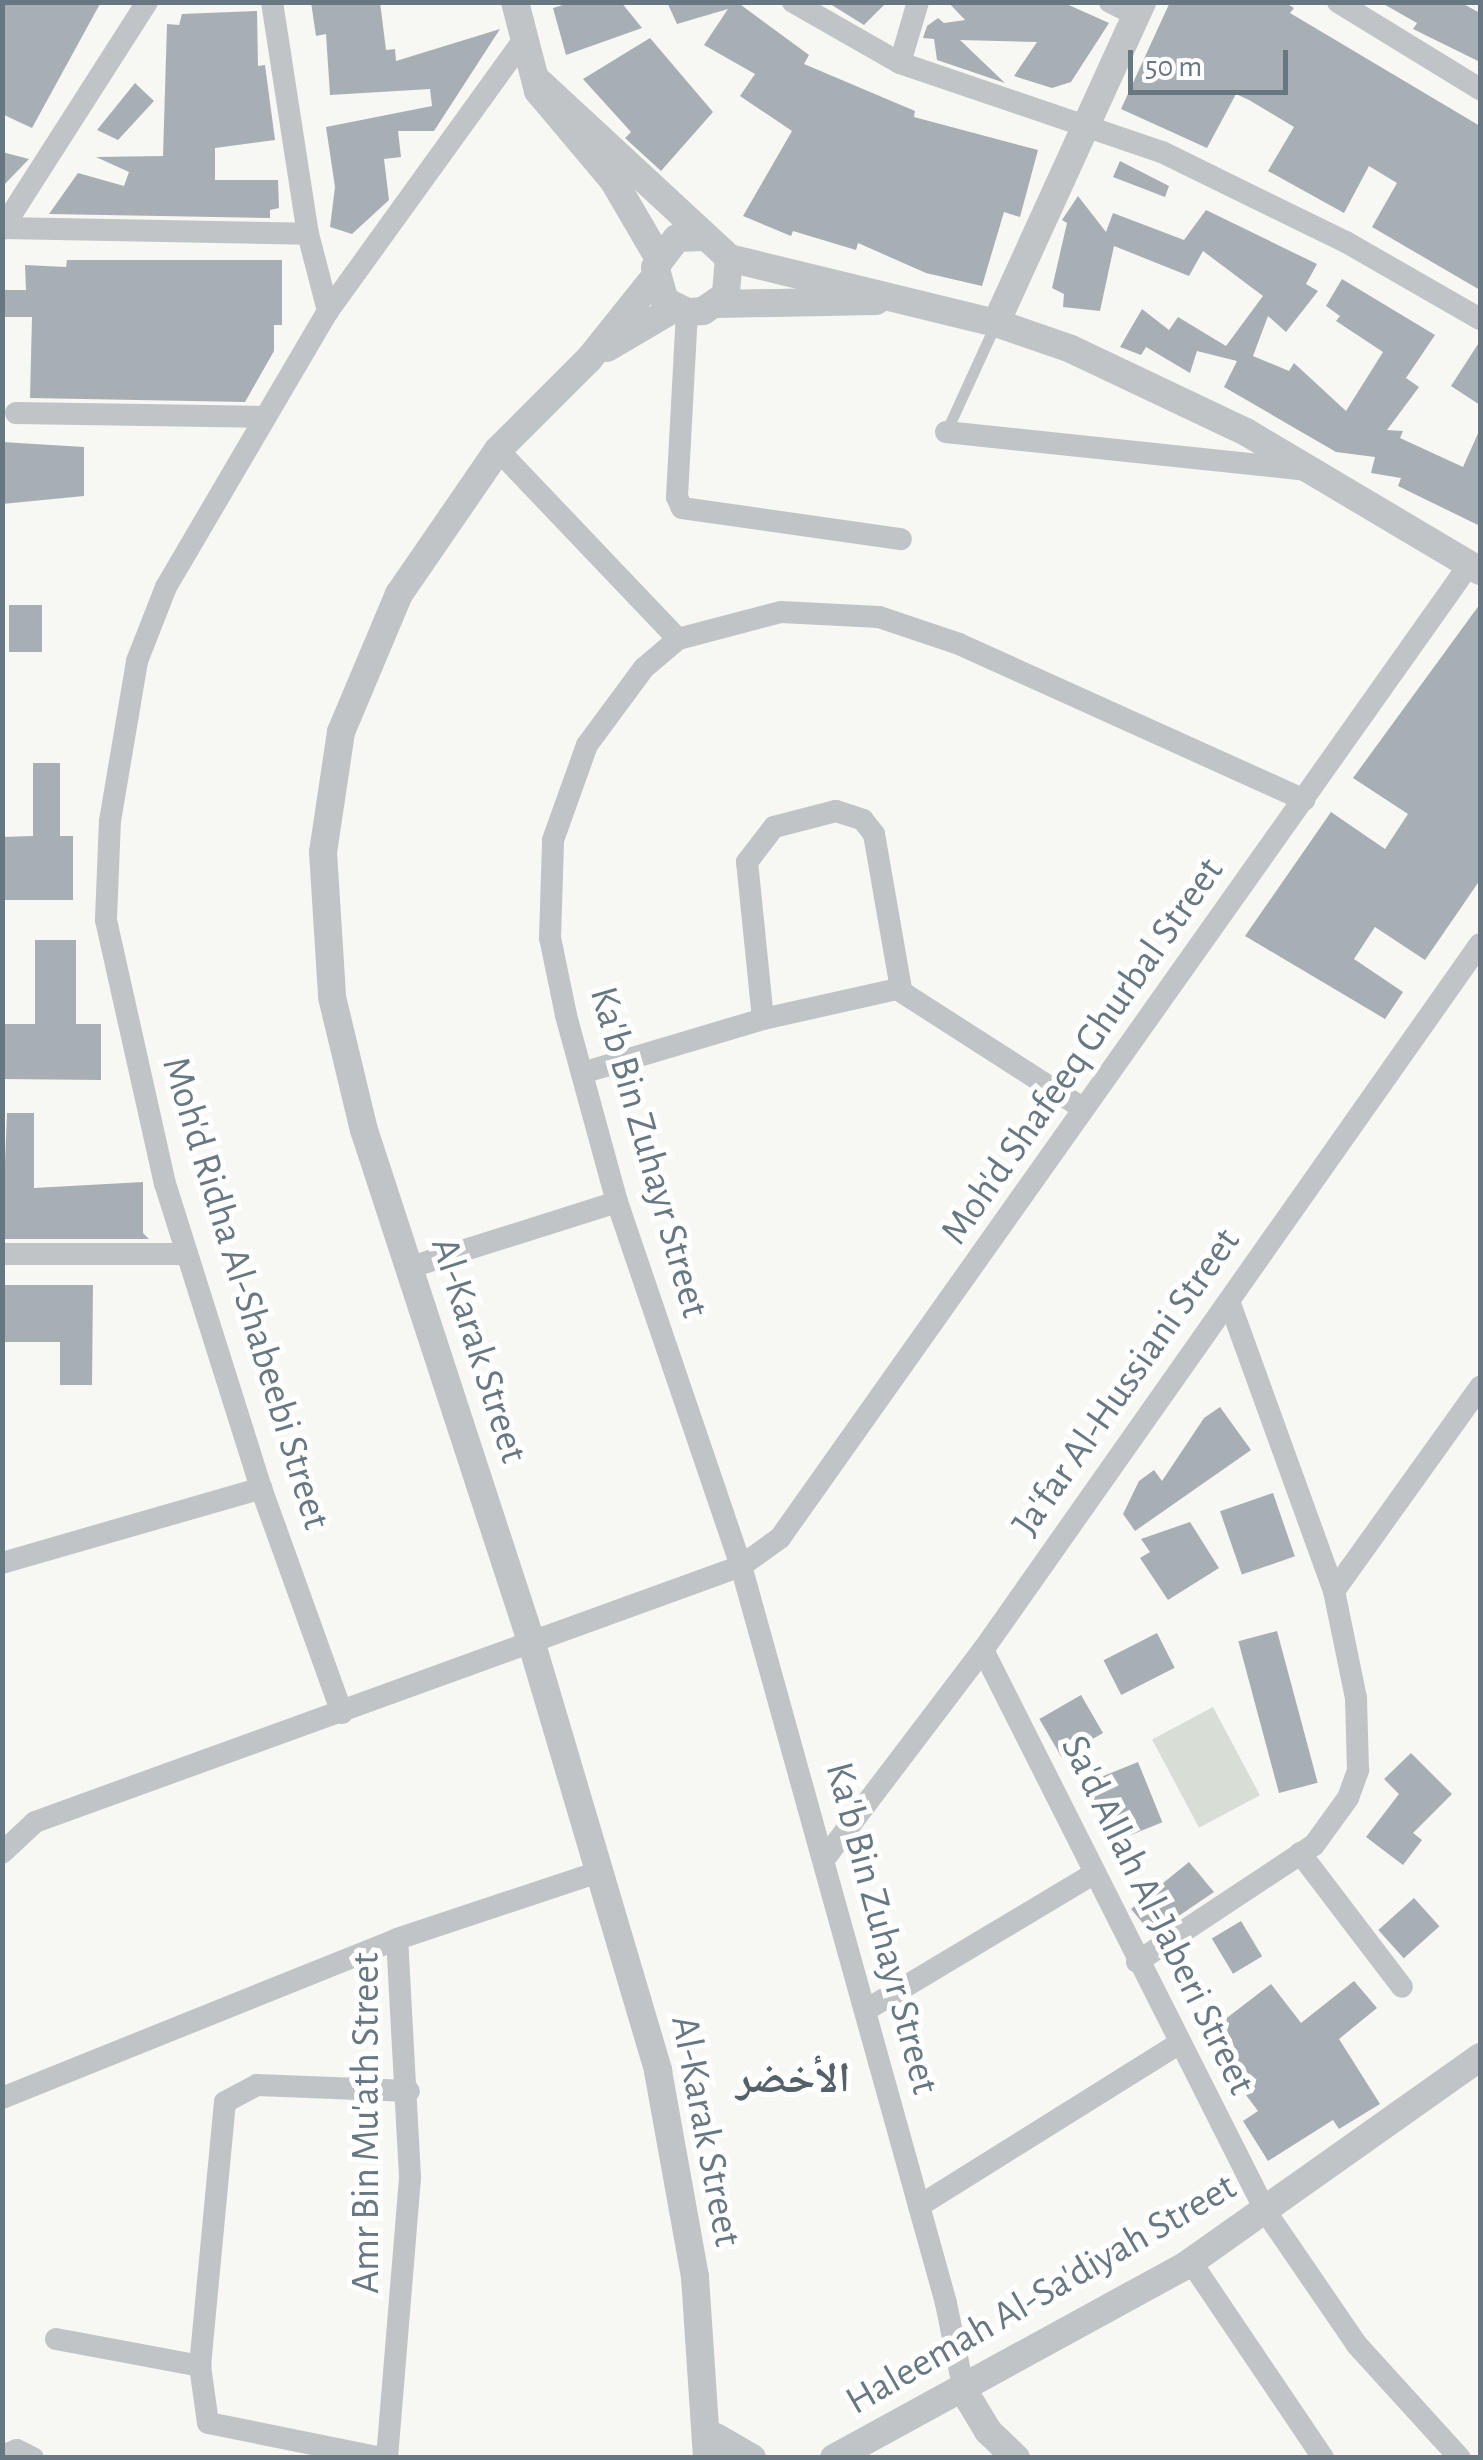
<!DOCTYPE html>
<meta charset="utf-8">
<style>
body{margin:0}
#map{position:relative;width:1483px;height:2460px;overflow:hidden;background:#f7f7f4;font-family:"Alegreya Sans","Noto Naskh Arabic",sans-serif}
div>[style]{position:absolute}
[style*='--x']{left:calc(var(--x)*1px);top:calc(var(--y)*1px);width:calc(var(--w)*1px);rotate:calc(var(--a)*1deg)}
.green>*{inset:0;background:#d8ddd5;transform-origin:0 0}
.building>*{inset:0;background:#a8afb4;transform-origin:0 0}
.service>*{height:11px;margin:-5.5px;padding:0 5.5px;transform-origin:5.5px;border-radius:5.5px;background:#c0c4c7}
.minor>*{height:22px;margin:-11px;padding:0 11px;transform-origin:11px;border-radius:11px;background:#c0c4c7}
.tertiary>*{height:28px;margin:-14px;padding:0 14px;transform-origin:14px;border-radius:14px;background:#c0c4c7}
span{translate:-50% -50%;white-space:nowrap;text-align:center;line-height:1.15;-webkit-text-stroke:10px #fff;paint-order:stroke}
.street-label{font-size:40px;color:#687883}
.neighbourhood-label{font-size:42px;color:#556169;font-weight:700}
.frame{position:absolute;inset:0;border:5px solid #687883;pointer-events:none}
.scale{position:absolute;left:1128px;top:50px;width:160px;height:45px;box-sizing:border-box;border:5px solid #687883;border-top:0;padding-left:12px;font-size:30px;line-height:35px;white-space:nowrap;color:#687883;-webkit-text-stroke:8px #fff;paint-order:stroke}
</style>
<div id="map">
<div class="green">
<div style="left:1213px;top:1707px;width:100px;height:69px;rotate:62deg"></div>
</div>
<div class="building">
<div style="clip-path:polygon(2px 2px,101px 2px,32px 128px,2px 114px)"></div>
<div style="clip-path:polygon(311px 2px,380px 2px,386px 50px,395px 49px,396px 61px,500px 29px,434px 131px,398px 131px,401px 157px,384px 159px,389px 200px,352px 234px,330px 227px,335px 187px,326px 127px,432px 106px,430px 89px,330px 95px,326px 34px,316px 36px)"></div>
<div style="clip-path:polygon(573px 2px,621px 2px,642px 28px,566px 55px,553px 8px)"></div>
<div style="clip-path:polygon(667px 2px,737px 2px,809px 55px,804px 64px,915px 111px,914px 117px,1038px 150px,1020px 217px,1004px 212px,982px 286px,926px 273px,858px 243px,856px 250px,793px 231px,791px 236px,743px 216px,792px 131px,740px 96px,755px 74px,704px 45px,728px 9px,677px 24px)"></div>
<div style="clip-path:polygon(827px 2px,887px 2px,864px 25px)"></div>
<div style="clip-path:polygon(948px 2px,1062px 2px,1109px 23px,1071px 82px,1052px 88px,1014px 76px,1037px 42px,960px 40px,1005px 83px,937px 60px,934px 39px,923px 38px,927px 26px,938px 18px,944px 23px,965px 20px)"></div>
<div style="clip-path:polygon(1170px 2px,1284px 2px,1294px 8px,1290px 13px,1480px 126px,1480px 290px,1372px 227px,1397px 183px,1369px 166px,1344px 213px,1268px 171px,1294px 127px,1249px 100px,1236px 94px,1207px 148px,1121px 109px)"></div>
<div style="clip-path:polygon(1380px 2px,1460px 2px,1480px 13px,1480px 62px,1413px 29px,1417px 23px)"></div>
<div style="clip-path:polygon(257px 11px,258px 66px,265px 65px,275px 140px,215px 148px,215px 180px,278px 180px,279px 208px,270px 210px,270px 218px,49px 214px,78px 173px,124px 186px,129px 172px,96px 157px,163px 156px,167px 24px,179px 25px,182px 14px)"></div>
<div style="clip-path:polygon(650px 38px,713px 112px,661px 171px,625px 138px,631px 132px,583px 79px)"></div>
<div style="clip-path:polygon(135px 83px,154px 101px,118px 140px,97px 130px)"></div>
<div style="clip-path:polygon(2px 152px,29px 159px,2px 187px)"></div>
<div style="clip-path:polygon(1120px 161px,1169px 186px,1165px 197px,1113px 177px)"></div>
<div style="clip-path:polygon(1078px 196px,1106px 232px,1113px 213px,1184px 240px,1206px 210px,1317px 264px,1306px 284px,1318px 291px,1286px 332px,1268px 316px,1253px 356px,1289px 371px,1294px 363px,1346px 411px,1383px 352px,1336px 321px,1340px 316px,1326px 306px,1342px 279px,1435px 335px,1406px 378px,1419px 387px,1387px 430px,1403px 431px,1400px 438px,1463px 467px,1480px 429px,1480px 526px,1398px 486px,1401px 478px,1371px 473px,1375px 457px,1336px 452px,1224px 387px,1237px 361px,1197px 351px,1190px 373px,1146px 347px,1141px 355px,1120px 347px,1142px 309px,1169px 330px,1178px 317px,1226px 346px,1263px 296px,1203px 251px,1189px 276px,1114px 246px,1100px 311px,1063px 307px,1064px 294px,1052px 288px,1067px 223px,1062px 220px)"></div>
<div style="clip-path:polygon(67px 260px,282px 260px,282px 325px,274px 325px,274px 351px,245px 402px,30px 398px,32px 317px,2px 317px,2px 290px,26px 290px,25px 265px,66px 267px)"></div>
<div style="clip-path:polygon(1480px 341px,1480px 405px,1451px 386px)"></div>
<div style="clip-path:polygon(2px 442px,84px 447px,84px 496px,2px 504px)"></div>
<div style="clip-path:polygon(1480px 604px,1480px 880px,1425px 960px,1375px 927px,1354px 959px,1403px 992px,1385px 1019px,1245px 936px,1331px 812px,1385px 849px,1408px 814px,1353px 778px)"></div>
<div style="left:9px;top:605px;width:33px;height:47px"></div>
<div style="clip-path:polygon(33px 763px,60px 763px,60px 836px,73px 836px,73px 900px,2px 900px,2px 837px,33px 836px)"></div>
<div style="clip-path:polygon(35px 940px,76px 940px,76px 1024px,101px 1024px,101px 1080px,2px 1079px,2px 1024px,35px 1024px)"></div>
<div style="clip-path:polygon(7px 1113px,34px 1113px,34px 1188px,143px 1182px,143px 1233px,149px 1239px,2px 1239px)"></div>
<div style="clip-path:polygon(2px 1285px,93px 1285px,92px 1385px,60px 1385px,60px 1342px,2px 1342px)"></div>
<div style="clip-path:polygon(1220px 1407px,1251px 1450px,1135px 1531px,1123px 1514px,1139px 1481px,1154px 1470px,1162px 1481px,1204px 1418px)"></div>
<div style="left:1273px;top:1493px;width:67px;height:56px;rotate:71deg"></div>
<div style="clip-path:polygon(1190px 1522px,1219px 1568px,1168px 1600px,1140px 1558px,1150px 1552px,1141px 1539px)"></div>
<div style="left:1277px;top:1631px;width:157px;height:40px;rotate:75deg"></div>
<div style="left:1157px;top:1633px;width:39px;height:60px;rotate:63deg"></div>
<div style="left:1081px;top:1695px;width:44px;height:48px;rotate:60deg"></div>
<div style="clip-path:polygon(1411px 1753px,1452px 1794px,1413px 1833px,1422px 1840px,1403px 1865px,1366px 1837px,1399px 1794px,1384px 1779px)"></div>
<div style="left:1138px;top:1762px;width:65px;height:56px;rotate:68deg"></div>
<div style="clip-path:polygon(1189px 1862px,1214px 1892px,1152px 1934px,1131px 1909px)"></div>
<div style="left:1414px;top:1898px;width:38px;height:48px;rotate:48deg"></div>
<div style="left:1241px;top:1921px;width:41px;height:34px;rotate:59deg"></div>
<div style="clip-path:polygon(1354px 1981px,1377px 2008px,1339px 2039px,1380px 2104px,1339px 2129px,1333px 2120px,1268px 2161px,1243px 2121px,1258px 2111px,1202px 2037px,1271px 1984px,1301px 2023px)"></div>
</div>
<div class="service">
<div style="--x:946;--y:432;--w:120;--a:-65.4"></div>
</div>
<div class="minor">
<div style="--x:272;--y:2;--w:235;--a:81.2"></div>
<div style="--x:308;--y:234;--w:80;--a:75.4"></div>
<div style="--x:793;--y:2;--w:123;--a:29.7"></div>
<div style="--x:900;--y:63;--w:277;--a:18.8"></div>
<div style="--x:1162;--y:152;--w:205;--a:26.1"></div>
<div style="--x:1346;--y:242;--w:155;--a:29.9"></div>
<div style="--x:1110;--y:2;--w:29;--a:27"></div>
<div style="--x:1338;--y:2;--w:167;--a:31.5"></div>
<div style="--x:900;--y:63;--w:64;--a:-73.6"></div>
<div style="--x:3;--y:228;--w:305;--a:1.1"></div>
<div style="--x:2;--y:229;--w:269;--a:-57.4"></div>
<div style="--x:687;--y:312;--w:185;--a:93.1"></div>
<div style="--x:677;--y:497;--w:12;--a:66"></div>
<div style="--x:682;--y:508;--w:221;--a:8.1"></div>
<div style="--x:16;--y:413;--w:247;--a:0.9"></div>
<div style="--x:946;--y:432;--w:361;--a:6"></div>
<div style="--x:498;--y:450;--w:261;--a:46.4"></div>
<div style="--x:763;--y:1019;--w:158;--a:-95.8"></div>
<div style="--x:747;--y:862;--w:44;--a:-52.4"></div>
<div style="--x:774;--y:827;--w:64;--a:-14.5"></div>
<div style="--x:836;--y:811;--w:28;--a:18"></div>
<div style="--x:863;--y:820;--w:18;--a:52"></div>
<div style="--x:874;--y:834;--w:157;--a:80.1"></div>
<div style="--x:582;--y:1073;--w:189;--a:-16.6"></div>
<div style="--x:763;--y:1019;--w:137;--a:-12.6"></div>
<div style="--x:897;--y:989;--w:219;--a:32.7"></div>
<div style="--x:2;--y:1254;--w:185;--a:0"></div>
<div style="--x:411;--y:1267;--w:216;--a:-17.5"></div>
<div style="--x:2;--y:1563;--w:270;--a:-16.1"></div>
<div style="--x:1334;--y:1591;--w:251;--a:-54.4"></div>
<div style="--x:983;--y:1650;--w:629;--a:63.27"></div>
<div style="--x:1266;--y:2212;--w:161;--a:55.6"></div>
<div style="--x:1357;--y:2345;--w:153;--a:47.7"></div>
<div style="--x:342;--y:1713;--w:239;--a:-109.8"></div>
<div style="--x:261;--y:1488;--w:319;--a:-107.5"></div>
<div style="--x:165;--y:1184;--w:271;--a:-102.6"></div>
<div style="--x:106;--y:919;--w:98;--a:-87.7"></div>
<div style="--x:110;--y:821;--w:162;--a:-80.4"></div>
<div style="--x:137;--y:661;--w:79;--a:-68.6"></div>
<div style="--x:166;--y:587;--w:320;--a:-59.6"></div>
<div style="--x:328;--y:311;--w:330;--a:-54.2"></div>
<div style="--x:2;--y:1853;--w:45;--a:-43.2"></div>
<div style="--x:35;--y:1822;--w:751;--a:-19.93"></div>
<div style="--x:741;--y:1566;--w:48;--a:-35.7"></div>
<div style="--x:780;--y:1538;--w:1192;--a:-54.7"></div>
<div style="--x:1300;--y:1853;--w:168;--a:52.7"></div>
<div style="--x:825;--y:1858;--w:261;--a:-52.8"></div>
<div style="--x:983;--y:1650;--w:863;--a:-54.86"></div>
<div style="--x:1137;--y:1962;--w:212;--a:-33.5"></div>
<div style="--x:1314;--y:1845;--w:58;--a:-54.1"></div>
<div style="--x:1348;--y:1798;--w:30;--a:-70"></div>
<div style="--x:1358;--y:1770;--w:72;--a:-91.6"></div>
<div style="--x:1356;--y:1698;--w:109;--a:-101.6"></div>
<div style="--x:1334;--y:1591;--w:305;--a:-109.9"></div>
<div style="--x:866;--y:2010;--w:267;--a:-30.9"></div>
<div style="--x:2;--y:2098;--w:426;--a:-21.9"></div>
<div style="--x:919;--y:2206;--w:304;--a:-32"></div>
<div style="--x:1191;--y:2262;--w:236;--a:56"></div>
<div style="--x:56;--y:2339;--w:147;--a:10.6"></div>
<div style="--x:964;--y:2391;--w:90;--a:-101.6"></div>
<div style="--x:946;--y:2303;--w:765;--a:-105.54"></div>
<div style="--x:741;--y:1566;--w:385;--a:-108.8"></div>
<div style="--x:617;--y:1202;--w:194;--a:-105.3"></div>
<div style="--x:566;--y:1015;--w:79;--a:-101.7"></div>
<div style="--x:550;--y:938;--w:98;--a:-88.2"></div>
<div style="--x:553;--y:840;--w:101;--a:-70.3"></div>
<div style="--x:587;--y:745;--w:96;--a:-53.5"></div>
<div style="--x:644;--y:668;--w:45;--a:-40.5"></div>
<div style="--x:678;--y:639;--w:106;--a:-14.7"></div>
<div style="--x:781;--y:612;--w:98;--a:2.9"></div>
<div style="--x:879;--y:617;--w:84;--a:18.6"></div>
<div style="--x:959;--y:644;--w:379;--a:24.3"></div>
<div style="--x:2;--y:2456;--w:16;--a:-22"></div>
<div style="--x:17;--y:2450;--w:18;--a:27"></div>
<div style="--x:382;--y:2458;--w:177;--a:-168.6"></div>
<div style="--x:208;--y:2423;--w:58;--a:-98"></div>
<div style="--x:200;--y:2366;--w:265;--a:-84.6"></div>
<div style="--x:225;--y:2102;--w:36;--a:-28"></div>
<div style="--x:257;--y:2085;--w:152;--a:2.3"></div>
<div style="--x:387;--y:2458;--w:282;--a:-85.3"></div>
<div style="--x:410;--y:2177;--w:238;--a:-93.1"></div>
<div style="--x:397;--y:1939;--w:216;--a:-18.4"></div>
</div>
<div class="tertiary">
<div style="--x:515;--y:2;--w:92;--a:75.5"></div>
<div style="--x:538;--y:91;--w:116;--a:49.9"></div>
<div style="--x:613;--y:180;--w:89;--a:59.7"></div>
<div style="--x:537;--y:80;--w:262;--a:42.8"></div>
<div style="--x:729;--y:258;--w:37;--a:95"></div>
<div style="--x:726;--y:295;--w:28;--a:145"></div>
<div style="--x:703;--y:311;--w:16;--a:176"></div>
<div style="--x:687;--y:312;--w:25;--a:-153"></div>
<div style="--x:665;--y:301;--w:35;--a:-106"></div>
<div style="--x:655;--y:267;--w:36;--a:-53"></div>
<div style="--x:677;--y:238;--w:27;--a:-2"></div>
<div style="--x:729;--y:258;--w:275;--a:13.7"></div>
<div style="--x:996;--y:323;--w:79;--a:19.1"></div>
<div style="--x:1071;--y:349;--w:194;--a:25.4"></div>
<div style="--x:1246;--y:432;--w:272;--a:30.7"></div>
<div style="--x:654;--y:278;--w:104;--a:128.7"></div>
<div style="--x:589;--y:359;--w:129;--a:135"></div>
<div style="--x:498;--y:450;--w:175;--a:124.5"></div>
<div style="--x:399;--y:594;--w:150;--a:112.8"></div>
<div style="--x:341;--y:732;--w:121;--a:98.5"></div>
<div style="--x:323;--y:852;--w:145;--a:86.4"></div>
<div style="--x:332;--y:997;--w:137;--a:76.5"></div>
<div style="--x:364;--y:1130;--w:538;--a:71.9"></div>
<div style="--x:531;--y:1641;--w:448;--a:73.5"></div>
<div style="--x:658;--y:2071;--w:209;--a:79.8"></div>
<div style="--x:695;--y:2277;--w:181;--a:86.2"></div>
<div style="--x:718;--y:304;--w:158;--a:-1.1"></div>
<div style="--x:996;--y:323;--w:353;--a:-65.5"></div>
<div style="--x:607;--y:348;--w:79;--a:-30.5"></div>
<div style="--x:964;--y:2391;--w:47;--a:59"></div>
<div style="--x:988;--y:2431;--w:39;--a:44"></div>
<div style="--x:716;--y:2437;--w:42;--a:30.3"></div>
<div style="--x:834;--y:2458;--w:400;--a:-28.7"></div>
<div style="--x:1185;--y:2266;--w:362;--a:-35.3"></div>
</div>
<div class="street-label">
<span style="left:1082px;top:1051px;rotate:-55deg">Moh'd Shafeeq Ghurbal Street</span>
<span style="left:649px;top:1152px;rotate:74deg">Ka'b Bin Zuhayr Street</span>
<span style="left:246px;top:1293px;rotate:73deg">Moh'd Ridha Al-Shabeebi Street</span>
<span style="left:479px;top:1350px;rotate:72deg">Al-Karak Street</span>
<span style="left:1126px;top:1382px;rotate:-55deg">Ja'far Al-Hussiani Street</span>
<span style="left:1158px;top:1915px;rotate:64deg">Sa'd Allah Al-Jaberi Street</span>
<span style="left:882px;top:1928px;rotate:75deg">Ka'b Bin Zuhayr Street</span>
<span style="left:366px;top:2123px;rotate:-90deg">Amr Bin Mu'ath Street</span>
<span style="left:706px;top:2131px;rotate:79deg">Al-Karak Street</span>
<span style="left:1041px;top:2294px;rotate:-30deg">Haleemah Al-Sa'diyah Street</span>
</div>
<div class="neighbourhood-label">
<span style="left:793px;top:2079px">الأخضر</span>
</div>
<div class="frame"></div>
<div class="scale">50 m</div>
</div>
